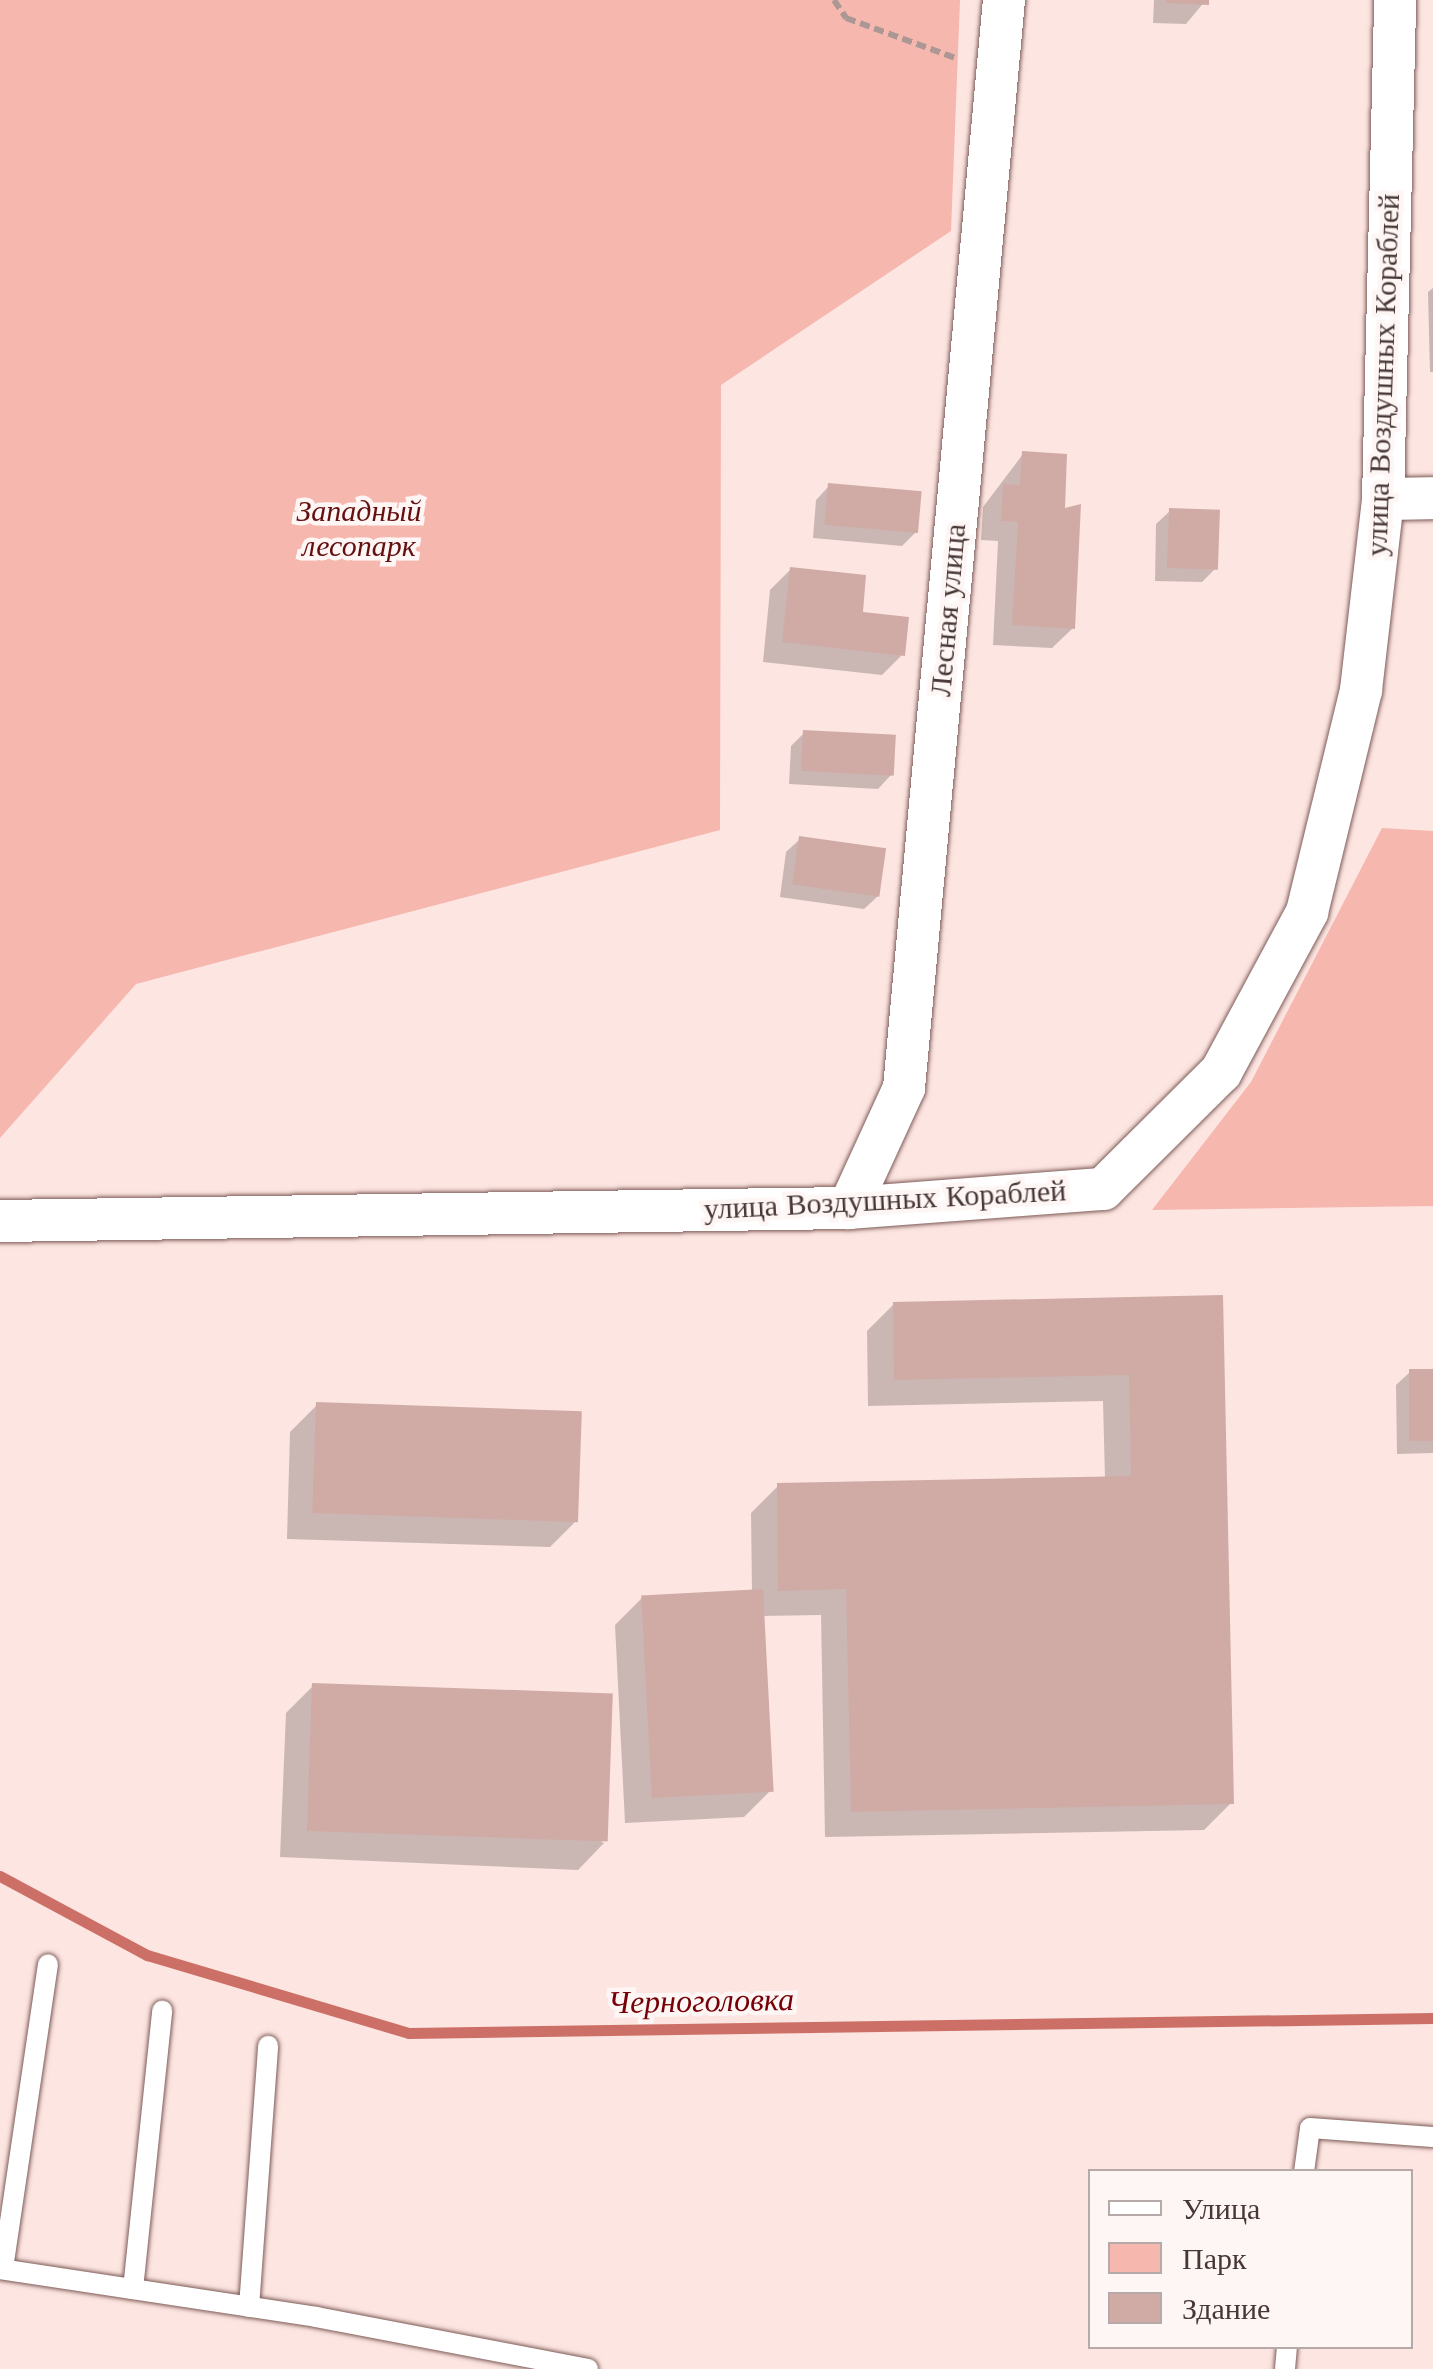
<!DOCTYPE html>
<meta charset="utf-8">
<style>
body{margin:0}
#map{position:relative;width:1433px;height:2369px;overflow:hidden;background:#fde5e1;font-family:"Libre Baskerville",serif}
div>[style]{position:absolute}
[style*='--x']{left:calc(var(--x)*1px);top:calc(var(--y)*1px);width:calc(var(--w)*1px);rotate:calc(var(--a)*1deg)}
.green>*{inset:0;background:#f6b7af}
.shadow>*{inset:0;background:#0003}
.stream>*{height:11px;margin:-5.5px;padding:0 5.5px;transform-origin:5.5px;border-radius:5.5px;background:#cc7067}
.building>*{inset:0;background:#d0aba6;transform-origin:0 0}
.path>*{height:6px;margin-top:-3px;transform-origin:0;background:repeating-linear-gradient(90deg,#ac9794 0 10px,transparent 0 15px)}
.roads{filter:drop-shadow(0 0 2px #7d5b57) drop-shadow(0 0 2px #7d5b57)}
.lane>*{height:20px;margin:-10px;padding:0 10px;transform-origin:10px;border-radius:10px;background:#fff}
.street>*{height:42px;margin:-21px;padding:0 21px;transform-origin:21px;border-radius:21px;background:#fff}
span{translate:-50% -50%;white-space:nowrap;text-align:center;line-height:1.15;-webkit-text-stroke:9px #fef6f5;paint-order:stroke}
.street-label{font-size:30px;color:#473735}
.park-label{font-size:30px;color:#651010;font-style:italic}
.water-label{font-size:32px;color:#770007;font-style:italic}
.legend{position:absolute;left:1088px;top:2169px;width:325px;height:180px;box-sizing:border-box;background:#fef6f5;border:2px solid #b5aaa8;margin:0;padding:12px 18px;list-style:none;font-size:30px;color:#473735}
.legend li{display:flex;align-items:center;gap:20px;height:50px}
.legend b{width:50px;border:2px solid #b5aaa8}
</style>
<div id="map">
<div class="green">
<div style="clip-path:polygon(0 0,960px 0,951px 231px,721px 385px,720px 830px,136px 984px,0 1138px)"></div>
<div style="clip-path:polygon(1382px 828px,1433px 831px,1433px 1206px,1152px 1210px,1251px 1082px)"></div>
</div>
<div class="shadow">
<div style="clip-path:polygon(1154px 0,1206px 0,1186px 24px,1153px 23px)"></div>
<div style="clip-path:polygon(1433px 288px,1433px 372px,1430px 372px,1428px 292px)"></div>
<div style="clip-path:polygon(1023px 454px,1062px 511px,1073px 628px,1052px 648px,993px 645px,998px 541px,981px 540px,983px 507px)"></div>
<div style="clip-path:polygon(829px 486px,916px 532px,902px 546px,813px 538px,816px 500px)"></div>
<div style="clip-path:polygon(1170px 511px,1215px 569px,1202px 582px,1155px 581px,1156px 524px)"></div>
<div style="clip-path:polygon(791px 569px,860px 614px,902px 655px,882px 675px,763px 662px,770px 590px)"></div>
<div style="clip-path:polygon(804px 733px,891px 775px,878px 789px,789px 784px,791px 746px)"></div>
<div style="clip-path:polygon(800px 839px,878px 896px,864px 909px,780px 897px,786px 852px)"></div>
<div style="clip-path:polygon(1221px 1297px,1231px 1803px,1204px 1830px,825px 1837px,821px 1615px,762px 1616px,770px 1791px,744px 1817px,625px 1823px,615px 1625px,642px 1598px,752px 1592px,751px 1513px,778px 1486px,1105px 1479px,1103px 1401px,868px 1406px,867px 1331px,894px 1304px)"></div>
<div style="clip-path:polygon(1433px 1371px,1433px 1453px,1397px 1454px,1396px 1385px,1410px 1372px)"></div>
<div style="clip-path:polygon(317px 1405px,577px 1520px,550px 1547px,287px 1539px,290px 1432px)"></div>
<div style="clip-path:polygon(313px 1686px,604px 1843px,578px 1870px,280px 1857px,286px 1713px)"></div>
</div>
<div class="stream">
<div style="--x:0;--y:1876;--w:167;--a:28.3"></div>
<div style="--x:147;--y:1955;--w:273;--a:16.6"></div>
<div style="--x:409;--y:2033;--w:1024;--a:-0.84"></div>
</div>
<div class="building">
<div style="clip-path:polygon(1166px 0,1209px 0,1209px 5px,1166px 3px)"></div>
<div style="clip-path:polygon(1022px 451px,1067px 454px,1065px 508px,1081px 504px,1075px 629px,1012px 625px,1018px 522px,1001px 521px,1003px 484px,1020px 485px)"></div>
<div style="left:828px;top:483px;width:94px;height:42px;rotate:5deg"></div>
<div style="left:1169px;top:508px;width:51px;height:60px;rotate:2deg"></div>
<div style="clip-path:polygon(790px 567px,866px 575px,863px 612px,909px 617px,905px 656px,782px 642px)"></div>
<div style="left:803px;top:730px;width:93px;height:41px;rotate:3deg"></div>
<div style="left:799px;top:836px;width:88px;height:49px;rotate:8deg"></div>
<div style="clip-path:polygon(1223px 1295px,1234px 1804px,851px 1812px,846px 1589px,778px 1591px,777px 1483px,1131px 1476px,1129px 1375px,894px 1380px,893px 1302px)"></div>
<div style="left:1409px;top:1369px;width:24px;height:72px"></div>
<div style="left:316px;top:1402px;width:266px;height:111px;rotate:2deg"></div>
<div style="left:763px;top:1589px;width:203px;height:122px;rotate:87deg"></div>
<div style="left:312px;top:1683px;width:301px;height:148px;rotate:2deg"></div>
</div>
<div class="path">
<div style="--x:834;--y:0;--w:22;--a:56"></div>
<div style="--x:846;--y:18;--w:119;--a:20.1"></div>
</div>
<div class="roads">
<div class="lane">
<div style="--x:1304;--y:2172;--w:44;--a:-82.2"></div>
<div style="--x:1310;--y:2128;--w:123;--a:4.2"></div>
<div style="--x:0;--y:2269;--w:320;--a:8.6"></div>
<div style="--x:316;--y:2317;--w:277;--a:10.8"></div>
<div style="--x:3;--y:2269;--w:308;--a:-81.6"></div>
<div style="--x:133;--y:2289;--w:280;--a:-84"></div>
<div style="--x:249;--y:2307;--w:262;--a:-85.8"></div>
<div style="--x:1285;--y:2369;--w:23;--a:-85"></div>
</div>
<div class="street">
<div style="--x:1383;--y:499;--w:50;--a:-1.1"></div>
<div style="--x:849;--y:1208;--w:132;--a:-65.4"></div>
<div style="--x:904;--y:1088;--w:1093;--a:-84.75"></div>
<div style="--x:0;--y:1221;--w:849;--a:-0.88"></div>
<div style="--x:849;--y:1208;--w:255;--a:-4.3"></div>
<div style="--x:1103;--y:1189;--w:166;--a:-44.8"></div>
<div style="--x:1221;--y:1072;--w:182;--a:-61.7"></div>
<div style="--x:1307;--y:912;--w:228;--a:-76.3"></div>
<div style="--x:1361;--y:690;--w:192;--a:-83.4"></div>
<div style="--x:1383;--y:499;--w:499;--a:-88.6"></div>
</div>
</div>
<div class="street-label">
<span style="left:1383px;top:375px;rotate:-88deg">улица Воздушных Кораблей</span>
<span style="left:948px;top:610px;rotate:-85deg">Лесная улица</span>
<span style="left:885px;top:1200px;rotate:-3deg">улица Воздушных Кораблей</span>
</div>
<div class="park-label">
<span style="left:359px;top:528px">Западный<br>лесопарк</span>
</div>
<div class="water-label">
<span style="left:701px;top:2001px;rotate:-1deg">Черноголовка</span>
</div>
<ul class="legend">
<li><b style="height:12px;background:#fff"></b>Улица</li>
<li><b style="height:28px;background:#f6b7af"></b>Парк</li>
<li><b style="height:28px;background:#d0aba6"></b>Здание</li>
</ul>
</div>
